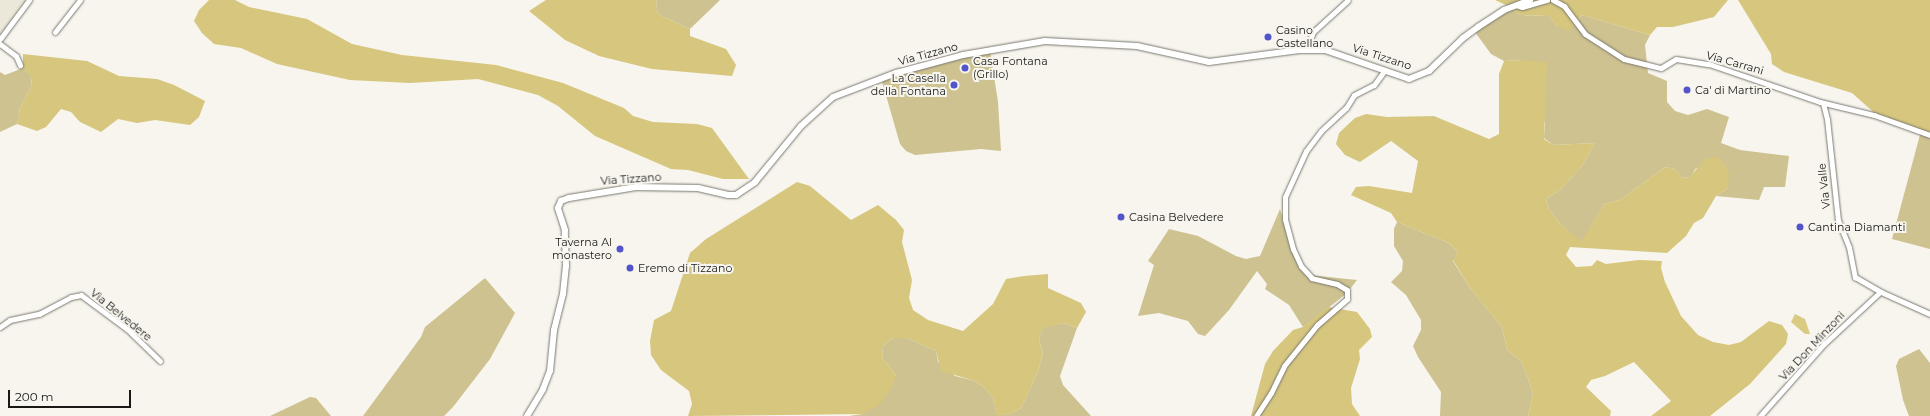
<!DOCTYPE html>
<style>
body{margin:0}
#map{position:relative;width:1930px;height:416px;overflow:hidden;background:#f7f5ed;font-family:Montserrat,sans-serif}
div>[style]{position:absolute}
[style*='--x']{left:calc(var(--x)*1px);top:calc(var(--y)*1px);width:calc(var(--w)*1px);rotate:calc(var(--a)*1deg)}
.built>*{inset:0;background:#ebe8d9}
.green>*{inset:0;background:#cdc290}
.forest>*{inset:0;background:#d6c67e}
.water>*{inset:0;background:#dacb83}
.roads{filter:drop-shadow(0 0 1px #797870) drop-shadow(0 0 1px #797870)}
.minor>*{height:5px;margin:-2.5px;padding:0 2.5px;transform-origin:2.5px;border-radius:2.5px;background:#fff}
.tertiary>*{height:6px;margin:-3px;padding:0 3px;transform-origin:3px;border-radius:3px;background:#fff}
.dots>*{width:11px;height:11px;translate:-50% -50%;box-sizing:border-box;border:2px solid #f7f5ed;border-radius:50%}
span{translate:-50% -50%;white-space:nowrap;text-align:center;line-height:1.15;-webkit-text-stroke:4px #f7f5ed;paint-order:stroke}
.poi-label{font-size:11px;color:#191815}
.left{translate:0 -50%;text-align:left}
.right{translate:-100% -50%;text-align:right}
.street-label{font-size:11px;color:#191815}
.scale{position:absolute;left:8px;top:390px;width:123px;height:18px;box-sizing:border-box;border:2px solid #191815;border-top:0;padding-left:5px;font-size:12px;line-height:14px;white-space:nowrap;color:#191815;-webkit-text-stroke:3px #f7f5ed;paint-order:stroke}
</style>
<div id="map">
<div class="built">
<div style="clip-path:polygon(0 0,27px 0,0 37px)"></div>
</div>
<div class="green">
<div style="clip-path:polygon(657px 0,720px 0,690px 29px,660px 15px,656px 10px)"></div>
<div style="clip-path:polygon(1508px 6px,1520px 15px,1549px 16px,1557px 26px,1575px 24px,1582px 15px,1650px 35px,1645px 45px,1648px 73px,1667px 81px,1667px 102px,1675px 111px,1688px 115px,1707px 109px,1729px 117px,1721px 143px,1740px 150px,1789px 156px,1785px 187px,1764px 187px,1759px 200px,1716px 196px,1728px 188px,1696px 168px,1690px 178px,1681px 177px,1675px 169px,1665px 167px,1620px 200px,1604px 204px,1582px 242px,1562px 226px,1549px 209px,1546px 199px,1561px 189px,1582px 166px,1595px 143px,1553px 145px,1544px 138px,1545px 123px,1521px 60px,1504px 61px,1491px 54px,1475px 32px)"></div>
<div style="clip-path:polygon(990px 50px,998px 102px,1001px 151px,981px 149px,915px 155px,906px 151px,900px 144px,881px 78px)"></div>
<div style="clip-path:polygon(23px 68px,32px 77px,31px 87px,20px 108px,17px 124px,0 132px,0 72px,5px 75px)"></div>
<div style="clip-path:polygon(1921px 131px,1930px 134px,1930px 249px,1892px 239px)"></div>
<div style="clip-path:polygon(1280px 209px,1293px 250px,1309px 275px,1357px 280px,1347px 293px,1318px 316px,1303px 327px,1289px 305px,1265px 289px,1267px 284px,1257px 271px,1229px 310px,1205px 336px,1198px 334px,1188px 321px,1159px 313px,1138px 316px,1154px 265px,1148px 261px,1169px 229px,1198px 236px,1236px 256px,1246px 259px,1260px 256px)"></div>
<div style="clip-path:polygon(1397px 222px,1449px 243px,1458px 252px,1453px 261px,1470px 288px,1502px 327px,1507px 350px,1521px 361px,1528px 378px,1533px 393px,1528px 416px,1440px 416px,1441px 392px,1418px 357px,1413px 346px,1421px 330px,1421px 320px,1406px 295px,1391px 282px,1402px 271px,1403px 261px,1394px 246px,1394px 229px)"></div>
<div style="clip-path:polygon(485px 278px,515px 313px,490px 359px,453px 407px,444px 416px,363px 416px,421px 337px,425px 327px)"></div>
<div style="clip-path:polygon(1063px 323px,1077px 328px,1060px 376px,1063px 385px,1091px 416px,849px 416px,863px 414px,896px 375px,883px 359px,882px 347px,893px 338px,907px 338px,936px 351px,938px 362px,955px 376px,972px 380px,984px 387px,993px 398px,997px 415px,1010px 414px,1021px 408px,1038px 372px,1043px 354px,1039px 339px,1042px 328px)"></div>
<div style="clip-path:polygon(1919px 349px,1930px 363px,1930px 416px,1909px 416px,1903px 400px,1896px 366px,1899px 359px)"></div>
<div style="clip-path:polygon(310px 397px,316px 398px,331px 416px,270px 416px)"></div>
</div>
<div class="forest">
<div style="clip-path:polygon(209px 0,235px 0,249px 7px,307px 19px,352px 44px,402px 55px,496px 65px,563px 83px,624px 108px,633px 116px,653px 122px,697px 124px,712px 128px,749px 179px,723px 179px,688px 170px,671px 169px,595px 136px,558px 106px,538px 95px,478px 79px,410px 83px,350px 80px,277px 64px,241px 48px,214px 44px,202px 33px,194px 21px,199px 10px)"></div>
<div style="clip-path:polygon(546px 0,657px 0,656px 10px,660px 15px,690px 29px,690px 36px,726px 49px,736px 65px,732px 76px,652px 69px,599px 56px,565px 40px,529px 11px)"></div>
<div style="clip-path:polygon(1495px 0,1728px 0,1714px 17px,1673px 27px,1657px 27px,1650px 35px,1582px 15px,1569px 31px,1557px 26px,1549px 16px,1520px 15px,1508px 6px)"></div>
<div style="clip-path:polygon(1738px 0,1930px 0,1930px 134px,1879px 117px,1852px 93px,1784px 72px,1772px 64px,1771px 54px)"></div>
<div style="clip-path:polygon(23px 54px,87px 61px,119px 76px,157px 79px,174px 85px,205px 101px,199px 117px,190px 125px,155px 120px,137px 123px,118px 119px,101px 132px,80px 122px,71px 112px,61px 109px,46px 127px,37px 131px,17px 124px,20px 108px,31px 87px,32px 78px,23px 68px)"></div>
<div style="clip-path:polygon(1521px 60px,1547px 62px,1544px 139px,1553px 145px,1595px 143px,1582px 166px,1561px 189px,1546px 199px,1549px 209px,1562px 226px,1582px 241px,1604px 204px,1620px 200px,1665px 167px,1675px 169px,1681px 177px,1689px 178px,1705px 159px,1716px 156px,1725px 164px,1729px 174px,1728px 188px,1716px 196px,1703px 218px,1694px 223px,1686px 236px,1667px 253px,1570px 247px,1566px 255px,1576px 267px,1592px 266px,1597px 260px,1606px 264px,1639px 260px,1662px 261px,1661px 268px,1665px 282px,1681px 316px,1698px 335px,1713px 342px,1729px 345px,1741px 342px,1769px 321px,1782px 325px,1788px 334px,1786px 344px,1750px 384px,1710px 416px,1651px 416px,1671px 401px,1634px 362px,1605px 376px,1591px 380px,1586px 387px,1611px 411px,1610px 416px,1528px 416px,1533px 393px,1528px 378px,1521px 361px,1507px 350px,1502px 327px,1470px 288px,1453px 260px,1458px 252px,1449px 243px,1397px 222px,1391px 213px,1351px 195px,1356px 187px,1369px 186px,1412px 193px,1418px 161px,1391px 141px,1360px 162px,1345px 155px,1336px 144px,1339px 133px,1355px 118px,1366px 114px,1387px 117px,1434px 116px,1489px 139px,1499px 134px,1499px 74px,1504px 61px)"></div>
<div style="clip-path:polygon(797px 182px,810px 186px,851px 220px,878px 205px,896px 220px,904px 230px,902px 242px,912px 280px,909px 298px,913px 310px,928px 320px,963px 331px,993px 304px,1006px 279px,1024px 276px,1048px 274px,1048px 288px,1081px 303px,1086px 312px,1077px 328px,1063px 323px,1042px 329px,1039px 339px,1043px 354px,1038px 372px,1021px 408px,1010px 414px,997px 416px,993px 398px,984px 387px,972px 380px,941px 371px,936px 351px,907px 338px,893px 338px,882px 347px,883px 359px,896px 375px,892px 387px,880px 404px,863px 414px,688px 416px,692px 404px,689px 391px,661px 370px,651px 355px,650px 341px,654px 320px,671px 311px,690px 253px,706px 239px)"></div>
<div style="clip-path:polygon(1328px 307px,1357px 312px,1370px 329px,1372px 337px,1359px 350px,1360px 359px,1351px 388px,1352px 404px,1360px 416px,1251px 416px,1265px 364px,1273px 351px,1293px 330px,1303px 327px)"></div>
</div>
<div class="water">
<div style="clip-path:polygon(1795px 314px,1805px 319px,1810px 334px,1805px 334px,1791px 322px)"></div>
</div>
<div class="roads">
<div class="minor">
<div style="--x:1553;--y:0;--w:13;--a:29"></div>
<div style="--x:1564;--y:6;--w:35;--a:53"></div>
<div style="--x:1585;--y:34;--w:46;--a:32.7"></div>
<div style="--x:1624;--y:59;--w:38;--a:14"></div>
<div style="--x:1661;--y:68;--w:17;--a:-31"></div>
<div style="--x:1676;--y:59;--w:33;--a:9"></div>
<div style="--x:1709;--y:64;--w:117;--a:18.9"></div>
<div style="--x:1820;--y:102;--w:56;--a:13.5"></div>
<div style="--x:1874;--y:115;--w:59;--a:19.7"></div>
<div style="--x:1516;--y:5;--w:6;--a:18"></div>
<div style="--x:1522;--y:7;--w:26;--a:-16"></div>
<div style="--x:55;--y:32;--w:41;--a:-52"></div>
<div style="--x:0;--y:39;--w:49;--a:-53.4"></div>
<div style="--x:0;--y:44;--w:20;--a:37"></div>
<div style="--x:16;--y:56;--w:10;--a:66"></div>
<div style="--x:1307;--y:49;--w:18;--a:-71"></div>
<div style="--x:1313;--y:32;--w:47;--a:-42.4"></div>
<div style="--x:1823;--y:103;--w:16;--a:76"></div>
<div style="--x:1827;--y:119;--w:102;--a:83.8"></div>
<div style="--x:1838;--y:220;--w:29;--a:68"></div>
<div style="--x:1849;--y:247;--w:31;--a:79"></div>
<div style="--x:1855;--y:277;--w:30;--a:30"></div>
<div style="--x:1881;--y:292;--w:54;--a:24.2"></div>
<div style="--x:0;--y:327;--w:12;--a:-35"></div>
<div style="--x:10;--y:320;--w:30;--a:-12"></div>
<div style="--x:39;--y:314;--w:36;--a:-28"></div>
<div style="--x:71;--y:297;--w:10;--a:-11"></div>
<div style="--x:81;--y:295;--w:57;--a:36.5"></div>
<div style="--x:127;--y:329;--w:46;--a:44.1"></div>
<div style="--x:1256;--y:416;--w:27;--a:-57"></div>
<div style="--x:1271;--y:393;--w:30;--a:-64"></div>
<div style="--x:1284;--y:366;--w:53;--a:-51.2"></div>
<div style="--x:1317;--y:325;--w:40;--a:-41"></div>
<div style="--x:1347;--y:299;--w:9;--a:-90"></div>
<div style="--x:1347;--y:290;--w:12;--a:-149"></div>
<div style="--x:1337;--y:284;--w:26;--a:-167"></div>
<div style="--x:1312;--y:278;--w:16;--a:-133"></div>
<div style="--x:1301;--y:266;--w:19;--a:-115"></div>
<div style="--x:1293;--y:249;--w:31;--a:-105"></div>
<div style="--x:1285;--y:219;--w:22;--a:-90"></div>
<div style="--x:1285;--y:197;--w:51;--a:-65.5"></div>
<div style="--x:1306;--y:151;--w:25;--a:-53"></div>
<div style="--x:1321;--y:131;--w:34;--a:-43"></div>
<div style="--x:1346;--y:108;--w:15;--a:-58"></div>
<div style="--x:1354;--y:95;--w:22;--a:-27"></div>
<div style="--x:1374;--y:85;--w:17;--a:-54"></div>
<div style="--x:1760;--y:416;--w:96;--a:-48.4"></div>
<div style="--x:1824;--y:344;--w:76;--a:-42.9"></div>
</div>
<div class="tertiary">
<div style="--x:527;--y:416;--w:31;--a:-59"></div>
<div style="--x:543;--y:389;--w:19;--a:-69"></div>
<div style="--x:550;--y:371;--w:41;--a:-84.4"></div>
<div style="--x:554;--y:330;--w:37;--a:-76"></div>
<div style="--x:563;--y:294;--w:28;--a:-84"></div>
<div style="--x:566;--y:266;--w:36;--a:-92"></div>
<div style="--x:565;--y:230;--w:23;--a:-108"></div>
<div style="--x:558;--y:208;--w:8;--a:-67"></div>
<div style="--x:561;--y:201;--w:9;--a:-21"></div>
<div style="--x:569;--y:198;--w:68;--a:-9.3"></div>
<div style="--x:636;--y:187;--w:62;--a:0.9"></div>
<div style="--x:698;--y:188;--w:31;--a:13"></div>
<div style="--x:728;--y:195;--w:8;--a:0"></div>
<div style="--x:736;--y:195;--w:23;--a:-34"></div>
<div style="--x:755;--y:182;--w:72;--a:-50.6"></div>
<div style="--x:801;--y:126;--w:43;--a:-42.2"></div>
<div style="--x:833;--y:97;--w:67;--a:-20.9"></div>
<div style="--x:896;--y:73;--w:69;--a:-15"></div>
<div style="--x:963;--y:55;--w:83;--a:-9.7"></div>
<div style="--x:1045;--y:41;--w:92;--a:3.1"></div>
<div style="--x:1137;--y:46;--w:74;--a:12.5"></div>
<div style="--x:1209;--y:62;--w:91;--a:-7.6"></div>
<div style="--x:1299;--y:50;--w:26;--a:0"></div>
<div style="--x:1325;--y:50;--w:89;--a:19"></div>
<div style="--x:1409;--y:79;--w:22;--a:-22"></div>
<div style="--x:1429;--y:71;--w:47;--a:-44.1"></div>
<div style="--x:1463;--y:38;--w:19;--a:-36"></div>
<div style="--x:1478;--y:27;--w:31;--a:-33"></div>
<div style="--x:1504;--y:10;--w:28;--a:-21"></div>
</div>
</div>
<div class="dots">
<div style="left:1268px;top:37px;background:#5354cb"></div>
<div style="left:965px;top:68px;background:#5354cb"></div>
<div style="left:954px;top:85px;background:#5354cb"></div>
<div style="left:1687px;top:90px;background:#5354cb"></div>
<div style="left:1121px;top:217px;background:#5354cb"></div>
<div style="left:1800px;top:227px;background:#5354cb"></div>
<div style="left:620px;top:249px;background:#5354cb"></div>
<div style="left:630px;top:268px;background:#5354cb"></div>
</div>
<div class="poi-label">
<span class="left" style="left:1276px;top:37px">Casino<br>Castellano</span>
<span class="left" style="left:973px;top:68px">Casa Fontana<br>(Grillo)</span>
<span class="right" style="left:946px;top:85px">La Casella<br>della Fontana</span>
<span class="left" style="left:1695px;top:90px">Ca' di Martino</span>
<span class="left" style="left:1129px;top:217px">Casina Belvedere</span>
<span class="left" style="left:1808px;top:227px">Cantina Diamanti</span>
<span class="right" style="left:612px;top:249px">Taverna Al<br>monastero</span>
<span class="left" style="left:638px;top:268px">Eremo di Tizzano</span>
</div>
<div class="street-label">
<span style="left:928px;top:54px;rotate:-15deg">Via Tizzano</span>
<span style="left:1382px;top:57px;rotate:18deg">Via Tizzano</span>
<span style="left:1735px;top:63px;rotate:16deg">Via Carrani</span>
<span style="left:631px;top:179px;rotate:-4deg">Via Tizzano</span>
<span style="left:1824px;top:186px;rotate:-96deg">Via Valle</span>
<span style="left:121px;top:315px;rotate:39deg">Via Belvedere</span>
<span style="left:1812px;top:346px;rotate:-47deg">Via Don Minzoni</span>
</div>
<div class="scale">200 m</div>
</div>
